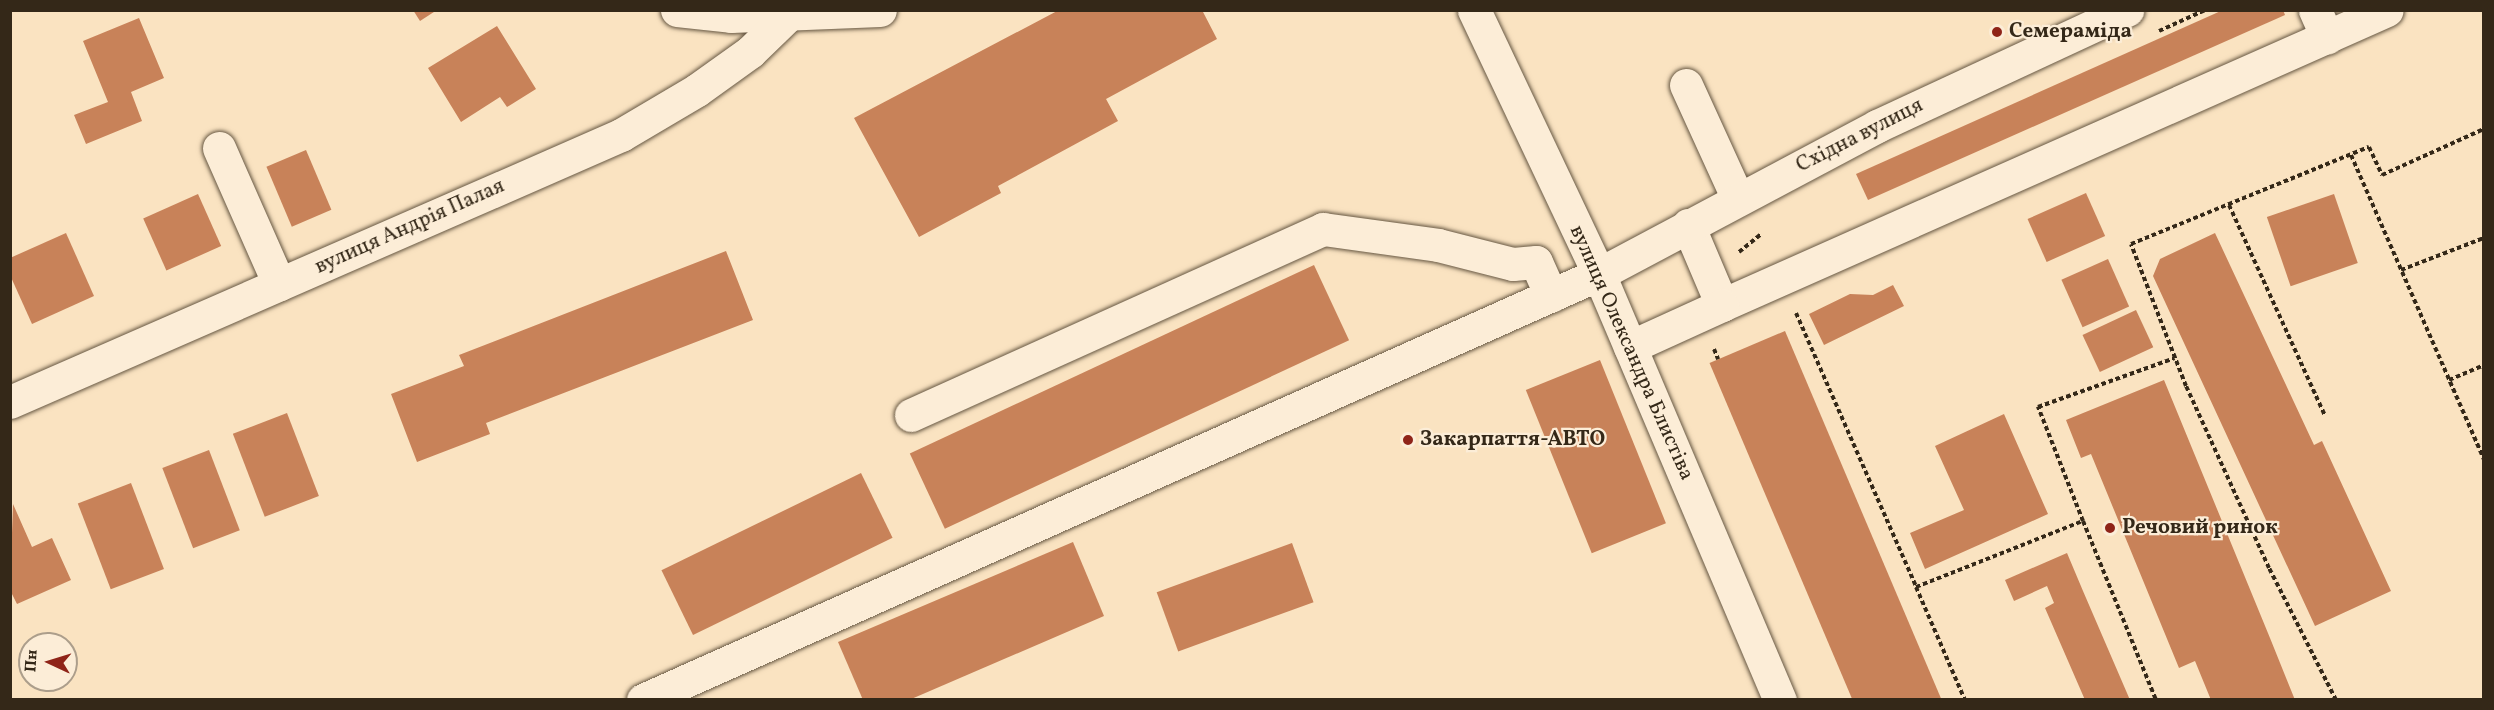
<!DOCTYPE html>
<meta charset="utf-8">
<style>
body{margin:0}
#map{position:relative;width:2494px;height:710px;overflow:hidden;background:#fae3c1;font-family:Vollkorn,serif}
div>[style]{position:absolute}
[style*='--x']{left:calc(var(--x)*1px);top:calc(var(--y)*1px);width:calc(var(--w)*1px);rotate:calc(var(--a)*1deg)}
.building>*{inset:0;background:#c88259;transform-origin:0 0}
.path>*{height:4px;margin-top:-2px;transform-origin:0;background:repeating-linear-gradient(90deg,#342818 0 4.5px,transparent 0 7.5px)}
.roads{filter:drop-shadow(0 0 2px #665742) drop-shadow(0 0 2px #665742)}
.minor>*{height:33px;margin:-16.5px;padding:0 16.5px;transform-origin:16.5px;border-radius:16.5px;background:#fcedd7}
.dots>*{width:16px;height:16px;translate:-50% -50%;box-sizing:border-box;border:3px solid #fcedd7;border-radius:50%}
span{translate:-50% -50%;white-space:nowrap;text-align:center;line-height:1.15;-webkit-text-stroke:4.5px #fcedd7;paint-order:stroke}
.poi-label{font-size:21px;color:#342818;font-weight:700}
.left{translate:0 -50%;text-align:left}
.street-label{font-size:21px;color:#342818}
.frame{position:absolute;inset:0;border:12px solid #342818;pointer-events:none}
.north{position:absolute;left:18px;top:632px;width:60px;height:60px;box-sizing:border-box;background:#fcedd7;border:2px solid #ac9e8b;border-radius:50%;rotate:274deg;font-size:16px;font-weight:700;line-height:24px;text-align:center;color:#342818}
.north::after{content:'';display:block;margin:auto;width:21px;height:27px;background:#8f2418;clip-path:polygon(50% 0,100% 100%,50% 72%,0 100%)}
</style>
<div id="map">
<div class="building">
<div style="clip-path:polygon(413px 10px,437px 10px,420px 21px)"></div>
<div style="clip-path:polygon(1059px 10px,1202px 10px,1217px 39px,1106px 99px,1118px 121px,998px 186px,1001px 193px,919px 237px,854px 118px)"></div>
<div style="clip-path:polygon(2223px 10px,2283px 10px,2285px 15px,1868px 200px,1856px 174px)"></div>
<div style="clip-path:polygon(139px 18px,164px 78px,131px 92px,142px 121px,86px 144px,74px 115px,108px 102px,83px 41px)"></div>
<div style="clip-path:polygon(497px 26px,536px 89px,507px 107px,500px 97px,461px 122px,428px 68px)"></div>
<div style="left:306px;top:150px;width:65px;height:43px;rotate:67deg"></div>
<div style="left:2086px;top:193px;width:47px;height:64px;rotate:66deg"></div>
<div style="left:198px;top:194px;width:57px;height:60px;rotate:66deg"></div>
<div style="left:2334px;top:194px;width:73px;height:71px;rotate:71deg"></div>
<div style="clip-path:polygon(66px 233px,94px 296px,32px 324px,10px 275px,10px 258px)"></div>
<div style="clip-path:polygon(2215px 233px,2314px 445px,2322px 441px,2391px 591px,2315px 626px,2153px 276px,2160px 259px)"></div>
<div style="clip-path:polygon(726px 251px,753px 320px,486px 423px,490px 434px,417px 462px,391px 394px,464px 366px,459px 355px)"></div>
<div style="left:2108px;top:259px;width:52px;height:51px;rotate:66deg"></div>
<div style="left:1314px;top:265px;width:83px;height:446px;rotate:65deg"></div>
<div style="clip-path:polygon(1893px 285px,1904px 306px,1824px 345px,1809px 314px,1850px 294px,1873px 295px)"></div>
<div style="left:2136px;top:310px;width:41px;height:59px;rotate:65deg"></div>
<div style="left:1785px;top:331px;width:401px;height:82px;rotate:67deg"></div>
<div style="left:1600px;top:360px;width:176px;height:80px;rotate:68deg"></div>
<div style="clip-path:polygon(2164px 380px,2270px 638px,2295px 700px,2211px 700px,2195px 661px,2179px 668px,2091px 454px,2081px 458px,2066px 420px)"></div>
<div style="left:287px;top:413px;width:89px;height:58px;rotate:69deg"></div>
<div style="clip-path:polygon(2004px 414px,2048px 514px,1925px 569px,1910px 533px,1964px 510px,1935px 446px)"></div>
<div style="left:209px;top:450px;width:86px;height:50px;rotate:69deg"></div>
<div style="left:861px;top:473px;width:72px;height:222px;rotate:64deg"></div>
<div style="left:131px;top:483px;width:92px;height:57px;rotate:69deg"></div>
<div style="clip-path:polygon(13px 504px,32px 547px,52px 538px,71px 580px,17px 604px,10px 590px)"></div>
<div style="clip-path:polygon(1073px 542px,1104px 616px,909px 700px,863px 700px,838px 642px)"></div>
<div style="left:1292px;top:543px;width:63px;height:144px;rotate:70deg"></div>
<div style="clip-path:polygon(2067px 553px,2083px 591px,2130px 700px,2085px 700px,2045px 608px,2054px 603px,2047px 586px,2014px 601px,2005px 580px)"></div>
</div>
<div class="path">
<div style="--x:2159;--y:31;--w:51;--a:-24.5"></div>
<div style="--x:2351;--y:155;--w:333;--a:66.4"></div>
<div style="--x:2229;--y:205;--w:232;--a:65.5"></div>
<div style="--x:1739;--y:252;--w:28;--a:-39"></div>
<div style="--x:2401;--y:270;--w:89;--a:-21.1"></div>
<div style="--x:1796;--y:313;--w:299;--a:66.3"></div>
<div style="--x:1916;--y:587;--w:180;--a:-21.6"></div>
<div style="--x:2083;--y:521;--w:193;--a:67.8"></div>
<div style="--x:1714;--y:349;--w:11;--a:68"></div>
<div style="--x:2449;--y:380;--w:38;--a:-23"></div>
<div style="--x:2083;--y:521;--w:123;--a:-111.5"></div>
<div style="--x:2038;--y:407;--w:145;--a:-19.7"></div>
<div style="--x:1916;--y:587;--w:123;--a:66.6"></div>
<div style="--x:2336;--y:700;--w:148;--a:-116.9"></div>
<div style="--x:2269;--y:568;--w:200;--a:-114.5"></div>
<div style="--x:2186;--y:386;--w:152;--a:-111.2"></div>
<div style="--x:2131;--y:244;--w:257;--a:-22.2"></div>
<div style="--x:2369;--y:147;--w:31;--a:65"></div>
<div style="--x:2382;--y:175;--w:112;--a:-24.3"></div>
</div>
<div class="roads">
<div class="minor">
<div style="--x:677;--y:10;--w:54;--a:6.3"></div>
<div style="--x:731;--y:16;--w:149;--a:-2.3"></div>
<div style="--x:1474;--y:10;--w:292;--a:64.7"></div>
<div style="--x:1599;--y:274;--w:463;--a:67"></div>
<div style="--x:2315;--y:10;--w:30;--a:66"></div>
<div style="--x:1686;--y:85;--w:125;--a:65.5"></div>
<div style="--x:219;--y:148;--w:149;--a:66.2"></div>
<div style="--x:1688;--y:225;--w:87;--a:67"></div>
<div style="--x:1722;--y:305;--w:727;--a:-23.92"></div>
<div style="--x:1630;--y:347;--w:101;--a:-24.5"></div>
<div style="--x:10;--y:402;--w:667;--a:-23.6"></div>
<div style="--x:621;--y:135;--w:88;--a:-30.6"></div>
<div style="--x:697;--y:90;--w:65;--a:-35.6"></div>
<div style="--x:750;--y:52;--w:53;--a:-44.2"></div>
<div style="--x:911;--y:415;--w:452;--a:-24.3"></div>
<div style="--x:1323;--y:229;--w:116;--a:7.9"></div>
<div style="--x:1438;--y:245;--w:77;--a:14.2"></div>
<div style="--x:1513;--y:264;--w:23;--a:-5"></div>
<div style="--x:1536;--y:262;--w:37;--a:66"></div>
<div style="--x:643;--y:700;--w:1047;--a:-24.02"></div>
<div style="--x:1599;--y:274;--w:315;--a:-28"></div>
<div style="--x:1877;--y:126;--w:276;--a:-24.9"></div>
</div>
</div>
<div class="dots">
<div style="left:1997px;top:32px;background:#8f2418"></div>
<div style="left:1408px;top:440px;background:#8f2418"></div>
<div style="left:2110px;top:528px;background:#8f2418"></div>
</div>
<div class="poi-label">
<span class="left" style="left:2009px;top:32px">Семераміда</span>
<span class="left" style="left:1420px;top:440px">Закарпаття-АВТО</span>
<span class="left" style="left:2122px;top:528px">Речовий ринок</span>
</div>
<div class="street-label">
<span style="left:1860px;top:136px;rotate:-27deg">Східна вулиця</span>
<span style="left:410px;top:227px;rotate:-24deg">вулиця Андрія Палая</span>
<span style="left:1631px;top:353px;rotate:66deg">вулиця Олександра Блистіва</span>
</div>
<div class="frame"></div>
<div class="north">Пн</div>
</div>
